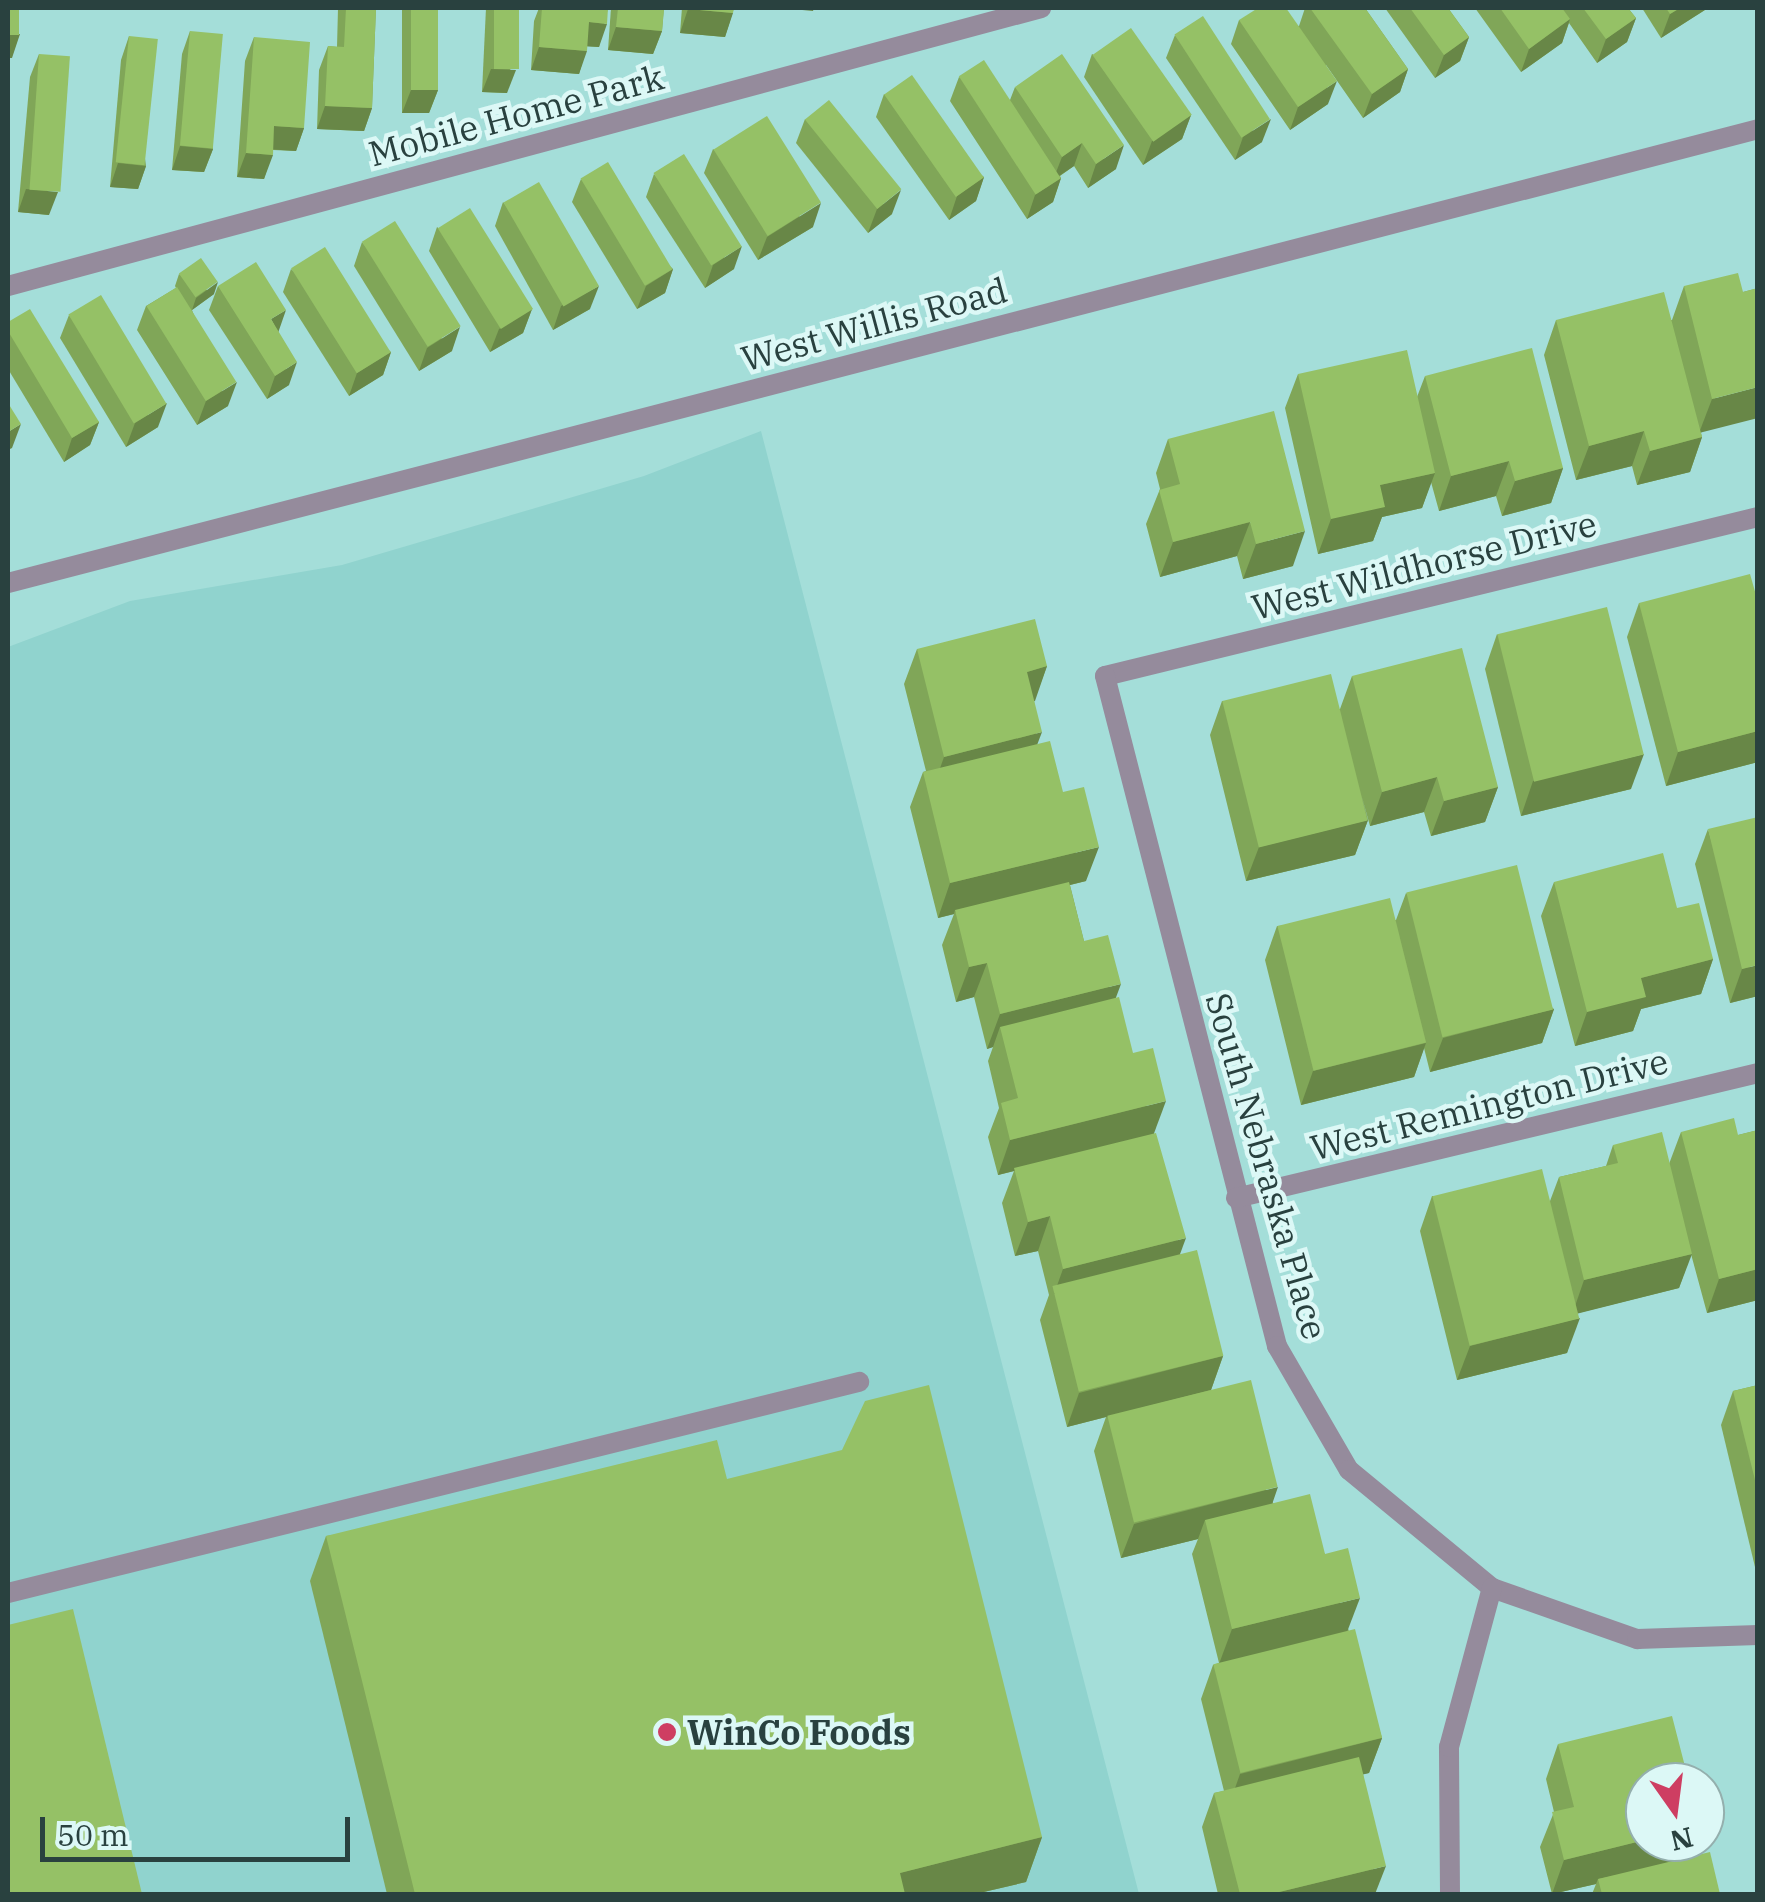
<!DOCTYPE html>
<style>
body{margin:0}
#map{position:relative;width:1765px;height:1902px;overflow:hidden;background:#a4ded9;font-family:"IBM Plex Serif",serif}
div>[style]{position:absolute}
[style*='--x']{left:calc(var(--x)*1px);top:calc(var(--y)*1px);width:calc(var(--w)*1px);rotate:calc(var(--a)*1deg)}
.built>*{inset:0;background:#90d3ce}
.service>*{height:20px;margin:-10px;padding:0 10px;transform-origin:10px;border-radius:10px;background:#958b9c}
.minor>*{height:20px;margin:-10px;padding:0 10px;transform-origin:10px;border-radius:10px;background:#958b9c}
.tertiary>*{height:20px;margin:-10px;padding:0 10px;transform-origin:10px;border-radius:10px;background:#958b9c}
.wall>*{inset:0;background:#80a658}
.shaded-wall>*{inset:0;background:#688747}
.building>*{inset:0;background:#95c166;transform-origin:0 0}
.dots>*{width:28px;height:28px;translate:-50% -50%;box-sizing:border-box;border:5px solid #dcf8f6;border-radius:50%}
span{translate:-50% -50%;white-space:nowrap;text-align:center;line-height:1.15;-webkit-text-stroke:9px #dcf8f6;paint-order:stroke}
.street-label{font-size:35px;color:#29413f}
.poi-label{font-size:35px;color:#29413f;font-weight:700}
.left{translate:0 -50%;text-align:left}
.frame{position:absolute;inset:0;border:10px solid #29413f;pointer-events:none}
.north{position:absolute;left:1625px;top:1762px;width:100px;height:100px;box-sizing:border-box;background:#dcf8f6;border:2px solid #94afad;border-radius:50%;rotate:166deg;font-size:28px;font-weight:700;line-height:40px;text-align:center;color:#29413f}
.north::after{content:'';display:block;margin:auto;width:35px;height:45px;background:#ce3e62;clip-path:polygon(50% 0,100% 100%,50% 72%,0 100%)}
.scale{position:absolute;left:40px;top:1817px;width:310px;height:45px;box-sizing:border-box;border:5px solid #29413f;border-top:0;padding-left:12px;font-size:30px;line-height:35px;white-space:nowrap;color:#29413f;-webkit-text-stroke:8px #dcf8f6;paint-order:stroke}
</style>
<div id="map">
<div class="built">
<div style="clip-path:polygon(761px 431px,1139px 1894px,8px 1894px,8px 647px,130px 601px,342px 565px,644px 476px)"></div>
</div>
<div class="service">
<div style="--x:8;--y:1593;--w:877;--a:-13.93"></div>
</div>
<div class="minor">
<div style="--x:8;--y:286;--w:1070;--a:-15.06"></div>
<div style="--x:1758;--y:517;--w:672;--a:166.32"></div>
<div style="--x:1105;--y:676;--w:692;--a:75.6"></div>
<div style="--x:1277;--y:1346;--w:143;--a:59.9"></div>
<div style="--x:1349;--y:1470;--w:185;--a:39.5"></div>
<div style="--x:1492;--y:1588;--w:154;--a:19.4"></div>
<div style="--x:1637;--y:1639;--w:121;--a:-1.9"></div>
<div style="--x:1236;--y:1198;--w:537;--a:-13.47"></div>
<div style="--x:1450;--y:1894;--w:147;--a:-90.4"></div>
<div style="--x:1449;--y:1747;--w:165;--a:-74.9"></div>
</div>
<div class="tertiary">
<div style="--x:8;--y:583;--w:1808;--a:-14.54"></div>
</div>
<div class="wall">
<div style="clip-path:polygon(338px 8px,376px 8px,372px 108px,364px 131px,317px 129px,319px 70px,328px 46px,337px 47px)"></div>
<div style="clip-path:polygon(402px 8px,438px 8px,438px 90px,429px 113px,402px 113px)"></div>
<div style="clip-path:polygon(486px 8px,519px 8px,507px 93px,482px 92px)"></div>
<div style="clip-path:polygon(539px 8px,608px 8px,599px 47px,587px 46px,579px 74px,531px 70px,534px 21px)"></div>
<div style="clip-path:polygon(611px 8px,664px 8px,662px 31px,653px 54px,608px 50px)"></div>
<div style="clip-path:polygon(682px 8px,734px 8px,725px 37px,680px 33px)"></div>
<div style="clip-path:polygon(1305px 8px,1365px 8px,1408px 69px,1400px 92px,1363px 118px,1326px 65px,1328px 104px,1290px 130px,1231px 44px,1239px 20px,1299px 26px)"></div>
<div style="clip-path:polygon(1385px 8px,1448px 8px,1469px 37px,1460px 61px,1435px 78px)"></div>
<div style="clip-path:polygon(1475px 8px,1628px 8px,1636px 18px,1627px 42px,1597px 63px,1569px 23px,1562px 43px,1521px 72px)"></div>
<div style="clip-path:polygon(1642px 8px,1708px 8px,1661px 38px)"></div>
<div style="clip-path:polygon(190px 31px,213px 149px,204px 172px,172px 170px,182px 54px)"></div>
<div style="clip-path:polygon(1175px 35px,1262px 142px,1235px 160px,1166px 58px)"></div>
<div style="clip-path:polygon(129px 36px,146px 166px,138px 189px,110px 187px,121px 60px)"></div>
<div style="clip-path:polygon(254px 37px,304px 128px,296px 151px,273px 150px,264px 179px,237px 177px,245px 61px)"></div>
<div style="clip-path:polygon(39px 54px,49px 215px,18px 212px,30px 77px)"></div>
<div style="clip-path:polygon(1092px 54px,1191px 115px,1182px 139px,1143px 165px,1084px 77px)"></div>
<div style="clip-path:polygon(959px 77px,1010px 100px,1015px 87px,1116px 169px,1088px 188px,1074px 166px,1060px 176px,1061px 178px,1053px 202px,1027px 219px,950px 101px)"></div>
<div style="clip-path:polygon(884px 94px,984px 177px,976px 201px,949px 220px,876px 117px)"></div>
<div style="clip-path:polygon(805px 119px,892px 214px,868px 233px,796px 143px)"></div>
<div style="clip-path:polygon(713px 149px,813px 227px,758px 260px,704px 173px)"></div>
<div style="clip-path:polygon(654px 174px,734px 269px,705px 288px,646px 197px)"></div>
<div style="clip-path:polygon(581px 179px,673px 269px,665px 293px,637px 309px,572px 202px)"></div>
<div style="clip-path:polygon(503px 202px,590px 309px,553px 330px,495px 226px)"></div>
<div style="clip-path:polygon(437px 227px,532px 309px,523px 333px,490px 352px,429px 251px)"></div>
<div style="clip-path:polygon(362px 242px,452px 351px,419px 371px,354px 266px)"></div>
<div style="clip-path:polygon(291px 269px,391px 352px,383px 375px,349px 396px,283px 292px)"></div>
<div style="clip-path:polygon(179px 274px,214px 294px,192px 310px,228px 406px,197px 425px,137px 330px,146px 306px,176px 288px,175px 286px)"></div>
<div style="clip-path:polygon(218px 286px,278px 331px,289px 385px,267px 399px,209px 310px)"></div>
<div style="clip-path:polygon(1684px 286px,1743px 292px,1758px 288px,1701px 433px,1702px 437px,1690px 472px,1637px 485px,1632px 466px,1576px 480px,1544px 355px,1556px 320px,1672px 320px)"></div>
<div style="clip-path:polygon(69px 315px,158px 427px,126px 447px,60px 338px)"></div>
<div style="clip-path:polygon(8px 322px,99px 422px,90px 445px,64px 462px,8px 369px)"></div>
<div style="clip-path:polygon(1298px 374px,1417px 397px,1425px 376px,1563px 468px,1551px 503px,1502px 516px,1496px 496px,1439px 511px,1431px 482px,1422px 508px,1382px 517px,1373px 541px,1318px 554px,1285px 408px)"></div>
<div style="clip-path:polygon(1168px 439px,1293px 566px,1243px 579px,1237px 556px,1160px 577px,1146px 524px,1160px 489px,1156px 473px)"></div>
<div style="clip-path:polygon(1758px 602px,1758px 762px,1666px 786px,1627px 637px,1639px 603px)"></div>
<div style="clip-path:polygon(1497px 634px,1631px 789px,1521px 816px,1485px 669px)"></div>
<div style="clip-path:polygon(917px 649px,1047px 666px,1034px 701px,1037px 744px,1086px 881px,1070px 885px,1084px 941px,1115px 998px,1154px 1133px,1180px 1254px,1223px 1356px,1211px 1390px,1273px 1503px,1325px 1554px,1382px 1738px,1369px 1773px,1363px 1774px,1375px 1894px,1218px 1894px,1202px 1827px,1214px 1793px,1224px 1791px,1201px 1699px,1213px 1665px,1219px 1663px,1192px 1554px,1198px 1539px,1121px 1558px,1094px 1451px,1106px 1417px,1067px 1427px,1040px 1320px,1049px 1295px,1038px 1251px,1015px 1256px,1002px 1203px,1014px 1171px,998px 1175px,988px 1137px,999px 1108px,988px 1061px,993px 1047px,987px 1049px,974px 997px,956px 1002px,942px 945px,954px 914px,938px 918px,910px 807px,923px 772px,926px 771px,904px 684px)"></div>
<div style="clip-path:polygon(1352px 676px,1498px 787px,1485px 822px,1431px 836px,1424px 812px,1370px 826px,1361px 794px,1368px 820px,1355px 855px,1246px 881px,1210px 735px,1222px 701px,1340px 709px)"></div>
<div style="clip-path:polygon(1708px 829px,1758px 996px,1730px 1003px,1695px 864px)"></div>
<div style="clip-path:polygon(1554px 882px,1677px 908px,1713px 959px,1701px 994px,1641px 1009px,1633px 1031px,1575px 1046px,1541px 916px)"></div>
<div style="clip-path:polygon(1406px 893px,1554px 1009px,1542px 1043px,1430px 1072px,1424px 1048px,1414px 1077px,1301px 1105px,1265px 960px,1277px 926px,1396px 920px)"></div>
<div style="clip-path:polygon(1758px 1130px,1758px 1300px,1707px 1313px,1691px 1254px,1679px 1288px,1578px 1313px,1567px 1353px,1457px 1380px,1420px 1231px,1432px 1196px,1550px 1201px,1559px 1177px,1606px 1166px,1613px 1145px,1669px 1164px,1681px 1132px,1738px 1135px)"></div>
<div style="clip-path:polygon(1758px 1385px,1758px 1567px,1755px 1567px,1721px 1425px,1733px 1391px)"></div>
<div style="clip-path:polygon(727px 1479px,1042px 1837px,1026px 1882px,975px 1894px,387px 1894px,310px 1581px,326px 1536px)"></div>
<div style="clip-path:polygon(1558px 1744px,1689px 1857px,1720px 1894px,1592px 1894px,1596px 1884px,1552px 1894px,1540px 1847px,1554px 1812px,1546px 1779px)"></div>
</div>
<div class="shaded-wall">
<div style="clip-path:polygon(781px 8px,814px 8px,813px 11px)"></div>
<div style="clip-path:polygon(1680px 8px,1708px 8px,1661px 38px,1670px 14px)"></div>
<div style="clip-path:polygon(688px 9px,733px 13px,725px 37px,680px 33px)"></div>
<div style="clip-path:polygon(1636px 18px,1627px 42px,1597px 63px,1606px 39px)"></div>
<div style="clip-path:polygon(1570px 19px,1562px 43px,1521px 72px,1529px 49px)"></div>
<div style="clip-path:polygon(589px 22px,607px 24px,599px 47px,580px 46px)"></div>
<div style="clip-path:polygon(616px 27px,662px 31px,653px 54px,608px 50px)"></div>
<div style="clip-path:polygon(20px 34px,12px 58px,8px 58px,8px 35px)"></div>
<div style="clip-path:polygon(1469px 37px,1460px 61px,1435px 78px,1444px 55px)"></div>
<div style="clip-path:polygon(539px 47px,587px 51px,579px 74px,531px 70px)"></div>
<div style="clip-path:polygon(491px 69px,516px 70px,507px 93px,482px 92px)"></div>
<div style="clip-path:polygon(1408px 69px,1400px 92px,1363px 118px,1372px 94px)"></div>
<div style="clip-path:polygon(1337px 81px,1328px 104px,1290px 130px,1298px 107px)"></div>
<div style="clip-path:polygon(411px 90px,438px 90px,429px 113px,402px 113px)"></div>
<div style="clip-path:polygon(325px 106px,372px 108px,364px 131px,317px 129px)"></div>
<div style="clip-path:polygon(1191px 115px,1182px 139px,1143px 165px,1152px 141px)"></div>
<div style="clip-path:polygon(1271px 119px,1262px 142px,1235px 160px,1243px 137px)"></div>
<div style="clip-path:polygon(274px 126px,304px 128px,296px 151px,266px 149px)"></div>
<div style="clip-path:polygon(1082px 143px,1074px 166px,1053px 180px,1062px 157px)"></div>
<div style="clip-path:polygon(1124px 145px,1116px 169px,1088px 188px,1096px 164px)"></div>
<div style="clip-path:polygon(180px 146px,213px 149px,204px 172px,172px 170px)"></div>
<div style="clip-path:polygon(246px 153px,273px 155px,264px 179px,237px 177px)"></div>
<div style="clip-path:polygon(118px 163px,146px 166px,138px 189px,110px 187px)"></div>
<div style="clip-path:polygon(984px 177px,976px 201px,949px 220px,957px 196px)"></div>
<div style="clip-path:polygon(1061px 178px,1053px 202px,1027px 219px,1035px 195px)"></div>
<div style="clip-path:polygon(26px 189px,58px 192px,49px 215px,18px 212px)"></div>
<div style="clip-path:polygon(901px 190px,892px 214px,868px 233px,877px 209px)"></div>
<div style="clip-path:polygon(821px 203px,813px 227px,758px 260px,767px 237px)"></div>
<div style="clip-path:polygon(742px 246px,734px 269px,705px 288px,713px 265px)"></div>
<div style="clip-path:polygon(673px 269px,665px 293px,637px 309px,646px 286px)"></div>
<div style="clip-path:polygon(218px 282px,214px 294px,192px 310px,196px 298px)"></div>
<div style="clip-path:polygon(599px 286px,590px 309px,553px 330px,561px 306px)"></div>
<div style="clip-path:polygon(532px 309px,523px 333px,490px 352px,499px 329px)"></div>
<div style="clip-path:polygon(286px 310px,278px 333px,271px 319px)"></div>
<div style="clip-path:polygon(460px 327px,452px 351px,419px 371px,427px 348px)"></div>
<div style="clip-path:polygon(391px 352px,383px 375px,349px 396px,357px 373px)"></div>
<div style="clip-path:polygon(297px 362px,289px 385px,267px 399px,275px 376px)"></div>
<div style="clip-path:polygon(237px 382px,228px 406px,197px 425px,206px 401px)"></div>
<div style="clip-path:polygon(1758px 387px,1758px 418px,1699px 433px,1712px 399px)"></div>
<div style="clip-path:polygon(167px 403px,158px 427px,126px 447px,135px 423px)"></div>
<div style="clip-path:polygon(99px 422px,90px 445px,64px 462px,72px 438px)"></div>
<div style="clip-path:polygon(21px 424px,12px 448px,8px 450px,8px 432px)"></div>
<div style="clip-path:polygon(1644px 431px,1632px 466px,1576px 480px,1589px 446px)"></div>
<div style="clip-path:polygon(1702px 437px,1690px 472px,1637px 485px,1650px 451px)"></div>
<div style="clip-path:polygon(1509px 461px,1496px 496px,1439px 511px,1451px 476px)"></div>
<div style="clip-path:polygon(1563px 468px,1551px 503px,1502px 516px,1515px 481px)"></div>
<div style="clip-path:polygon(1435px 473px,1422px 508px,1382px 517px,1373px 541px,1318px 554px,1331px 519px,1380px 485px)"></div>
<div style="clip-path:polygon(1250px 522px,1237px 556px,1160px 577px,1173px 542px)"></div>
<div style="clip-path:polygon(1305px 531px,1293px 566px,1243px 579px,1256px 544px)"></div>
<div style="clip-path:polygon(1047px 666px,1035px 701px,1014px 707px,1027px 672px)"></div>
<div style="clip-path:polygon(1758px 731px,1758px 762px,1666px 786px,1678px 752px)"></div>
<div style="clip-path:polygon(1042px 732px,1029px 766px,932px 791px,944px 757px)"></div>
<div style="clip-path:polygon(1644px 754px,1631px 789px,1521px 816px,1533px 781px)"></div>
<div style="clip-path:polygon(1437px 777px,1424px 812px,1370px 826px,1382px 792px)"></div>
<div style="clip-path:polygon(1498px 787px,1485px 822px,1431px 836px,1444px 801px)"></div>
<div style="clip-path:polygon(1368px 820px,1355px 855px,1246px 881px,1259px 847px)"></div>
<div style="clip-path:polygon(1099px 847px,1086px 881px,956px 913px,955px 910px,954px 914px,938px 918px,950px 883px)"></div>
<div style="clip-path:polygon(1713px 959px,1701px 994px,1641px 1009px,1633px 1031px,1575px 1046px,1587px 1012px,1641px 978px)"></div>
<div style="clip-path:polygon(987px 963px,974px 997px,956px 1002px,969px 967px)"></div>
<div style="clip-path:polygon(1758px 965px,1758px 996px,1730px 1003px,1742px 969px)"></div>
<div style="clip-path:polygon(1121px 984px,1108px 1019px,1000px 1027px,993px 1047px,987px 1049px,1000px 1014px)"></div>
<div style="clip-path:polygon(1554px 1009px,1542px 1043px,1430px 1072px,1443px 1038px)"></div>
<div style="clip-path:polygon(1426px 1043px,1414px 1077px,1301px 1105px,1313px 1071px)"></div>
<div style="clip-path:polygon(1166px 1101px,1153px 1136px,998px 1175px,1010px 1140px)"></div>
<div style="clip-path:polygon(1050px 1216px,1038px 1251px,1015px 1256px,1028px 1222px)"></div>
<div style="clip-path:polygon(1186px 1238px,1173px 1273px,1054px 1294px,1063px 1269px)"></div>
<div style="clip-path:polygon(1692px 1254px,1679px 1288px,1572px 1315px,1584px 1280px)"></div>
<div style="clip-path:polygon(1758px 1269px,1758px 1300px,1707px 1313px,1719px 1279px)"></div>
<div style="clip-path:polygon(1580px 1318px,1567px 1353px,1457px 1380px,1470px 1346px)"></div>
<div style="clip-path:polygon(1223px 1356px,1211px 1390px,1067px 1427px,1079px 1393px)"></div>
<div style="clip-path:polygon(1278px 1487px,1266px 1522px,1205px 1520px,1198px 1539px,1121px 1558px,1134px 1524px)"></div>
<div style="clip-path:polygon(1360px 1598px,1347px 1632px,1219px 1664px,1232px 1629px)"></div>
<div style="clip-path:polygon(1382px 1738px,1369px 1773px,1228px 1808px,1240px 1774px)"></div>
<div style="clip-path:polygon(1042px 1837px,1026px 1882px,975px 1894px,892px 1894px,900px 1873px)"></div>
<div style="clip-path:polygon(1645px 1840px,1645px 1842px,1694px 1842px,1687px 1861px,1598px 1879px,1596px 1884px,1552px 1894px,1564px 1860px)"></div>
<div style="clip-path:polygon(1386px 1866px,1375px 1894px,1271px 1894px)"></div>
</div>
<div class="building">
<div style="left:8px;top:8px;width:11px;height:27px"></div>
<div style="clip-path:polygon(346px 8px,376px 8px,372px 108px,325px 106px,328px 46px,344px 47px)"></div>
<div style="left:411px;top:8px;width:27px;height:82px"></div>
<div style="left:494px;top:8px;width:25px;height:61px"></div>
<div style="clip-path:polygon(542px 8px,608px 8px,607px 24px,589px 22px,587px 51px,539px 47px)"></div>
<div style="clip-path:polygon(618px 8px,664px 8px,662px 31px,616px 27px)"></div>
<div style="clip-path:polygon(688px 8px,734px 8px,733px 13px,688px 9px)"></div>
<div style="clip-path:polygon(1258px 8px,1286px 8px,1337px 81px,1298px 107px,1239px 20px)"></div>
<div style="clip-path:polygon(1310px 8px,1365px 8px,1408px 69px,1372px 94px)"></div>
<div style="clip-path:polygon(1410px 8px,1448px 8px,1469px 37px,1444px 55px)"></div>
<div style="clip-path:polygon(1500px 8px,1562px 8px,1570px 19px,1529px 49px)"></div>
<div style="clip-path:polygon(1583px 8px,1628px 8px,1636px 18px,1606px 39px)"></div>
<div style="clip-path:polygon(1666px 8px,1680px 8px,1670px 14px)"></div>
<div style="left:1203px;top:16px;width:123px;height:34px;rotate:57deg"></div>
<div style="left:1131px;top:28px;width:106px;height:47px;rotate:55deg"></div>
<div style="left:190px;top:31px;width:33px;height:115px;rotate:5deg"></div>
<div style="left:129px;top:36px;width:29px;height:127px;rotate:6deg"></div>
<div style="clip-path:polygon(254px 37px,310px 42px,304px 128px,274px 126px,273px 155px,246px 153px)"></div>
<div style="left:39px;top:54px;width:31px;height:136px;rotate:4deg"></div>
<div style="clip-path:polygon(1062px 54px,1124px 145px,1096px 164px,1082px 143px,1062px 157px,1015px 87px)"></div>
<div style="left:984px;top:60px;width:141px;height:30px;rotate:57deg"></div>
<div style="left:912px;top:75px;width:125px;height:34px;rotate:55deg"></div>
<div style="left:829px;top:100px;width:115px;height:31px;rotate:51deg"></div>
<div style="left:767px;top:116px;width:102px;height:63px;rotate:58deg"></div>
<div style="left:684px;top:154px;width:109px;height:36px;rotate:58deg"></div>
<div style="left:608px;top:162px;width:125px;height:32px;rotate:59deg"></div>
<div style="left:539px;top:182px;width:120px;height:41px;rotate:60deg"></div>
<div style="left:470px;top:208px;width:119px;height:38px;rotate:58deg"></div>
<div style="left:395px;top:221px;width:124px;height:39px;rotate:58deg"></div>
<div style="left:325px;top:247px;width:124px;height:40px;rotate:58deg"></div>
<div style="left:201px;top:258px;width:29px;height:27px;rotate:55deg"></div>
<div style="clip-path:polygon(256px 262px,286px 310px,271px 319px,297px 362px,275px 376px,218px 286px)"></div>
<div style="clip-path:polygon(1738px 273px,1743px 292px,1758px 288px,1758px 387px,1712px 399px,1684px 286px)"></div>
<div style="left:177px;top:287px;width:112px;height:36px;rotate:58deg"></div>
<div style="clip-path:polygon(1664px 292px,1702px 437px,1650px 451px,1644px 431px,1589px 446px,1556px 320px)"></div>
<div style="left:101px;top:295px;width:127px;height:38px;rotate:59deg"></div>
<div style="clip-path:polygon(30px 309px,99px 422px,72px 438px,8px 331px,8px 322px)"></div>
<div style="clip-path:polygon(1532px 348px,1563px 468px,1515px 481px,1509px 461px,1451px 476px,1425px 376px)"></div>
<div style="clip-path:polygon(1407px 350px,1435px 473px,1380px 485px,1385px 507px,1331px 519px,1298px 374px)"></div>
<div style="clip-path:polygon(8px 403px,21px 424px,8px 432px)"></div>
<div style="clip-path:polygon(1274px 411px,1305px 531px,1256px 544px,1250px 522px,1173px 542px,1159px 490px,1180px 484px,1168px 439px)"></div>
<div style="clip-path:polygon(1750px 574px,1758px 602px,1758px 731px,1678px 752px,1639px 603px)"></div>
<div style="left:1607px;top:607px;width:152px;height:113px;rotate:76deg"></div>
<div style="clip-path:polygon(1035px 619px,1047px 666px,1027px 672px,1042px 732px,944px 757px,917px 649px)"></div>
<div style="clip-path:polygon(1462px 648px,1498px 787px,1444px 801px,1437px 777px,1382px 792px,1352px 676px)"></div>
<div style="left:1331px;top:674px;width:151px;height:112px;rotate:76deg"></div>
<div style="clip-path:polygon(1050px 741px,1063px 792px,1084px 787px,1099px 847px,950px 883px,923px 772px)"></div>
<div style="clip-path:polygon(1758px 817px,1758px 965px,1742px 969px,1708px 829px)"></div>
<div style="clip-path:polygon(1663px 853px,1677px 908px,1699px 903px,1713px 959px,1641px 978px,1646px 997px,1587px 1012px,1554px 882px)"></div>
<div style="left:1517px;top:865px;width:149px;height:114px;rotate:76deg"></div>
<div style="clip-path:polygon(1069px 882px,1084px 941px,1108px 935px,1121px 984px,1000px 1014px,987px 963px,969px 967px,955px 910px)"></div>
<div style="left:1390px;top:898px;width:149px;height:116px;rotate:76deg"></div>
<div style="clip-path:polygon(1119px 997px,1133px 1053px,1153px 1048px,1166px 1101px,1010px 1140px,1001px 1103px,1018px 1098px,1000px 1027px)"></div>
<div style="clip-path:polygon(1734px 1118px,1738px 1135px,1758px 1130px,1758px 1269px,1719px 1279px,1681px 1132px)"></div>
<div style="clip-path:polygon(1662px 1132px,1692px 1254px,1584px 1280px,1559px 1177px,1618px 1163px,1613px 1145px)"></div>
<div style="clip-path:polygon(1156px 1133px,1186px 1238px,1063px 1269px,1050px 1216px,1028px 1222px,1014px 1168px)"></div>
<div style="left:1542px;top:1169px;width:154px;height:113px;rotate:76deg"></div>
<div style="left:1197px;top:1250px;width:109px;height:149px;rotate:76deg"></div>
<div style="left:1251px;top:1380px;width:110px;height:148px;rotate:76deg"></div>
<div style="clip-path:polygon(929px 1385px,1042px 1837px,900px 1873px,905px 1894px,415px 1894px,326px 1536px,717px 1440px,727px 1479px,842px 1450px,865px 1401px)"></div>
<div style="clip-path:polygon(1758px 1385px,1758px 1492px,1733px 1391px)"></div>
<div style="clip-path:polygon(1310px 1494px,1325px 1554px,1348px 1548px,1360px 1598px,1232px 1629px,1205px 1520px)"></div>
<div style="clip-path:polygon(73px 1609px,142px 1894px,8px 1894px,8px 1625px)"></div>
<div style="left:1355px;top:1629px;width:112px;height:146px;rotate:76deg"></div>
<div style="clip-path:polygon(1672px 1716px,1689px 1782px,1645px 1782px,1645px 1840px,1564px 1860px,1552px 1812px,1574px 1807px,1558px 1744px)"></div>
<div style="clip-path:polygon(1359px 1757px,1386px 1866px,1271px 1894px,1240px 1894px,1214px 1793px)"></div>
<div style="clip-path:polygon(1710px 1852px,1720px 1894px,1602px 1894px,1598px 1879px)"></div>
</div>
<div class="dots">
<div style="left:667px;top:1732px;background:#ce3e62"></div>
</div>
<div class="street-label">
<span style="left:516px;top:115px;rotate:-15deg">Mobile Home Park</span>
<span style="left:874px;top:324px;rotate:-15deg">West Willis Road</span>
<span style="left:1424px;top:565px;rotate:-14deg">West Wildhorse Drive</span>
<span style="left:1489px;top:1104px;rotate:-14deg">West Remington Drive</span>
<span style="left:1267px;top:1166px;rotate:74deg">South Nebraska Place</span>
</div>
<div class="poi-label">
<span class="left" style="left:687px;top:1732px">WinCo Foods</span>
</div>
<div class="frame"></div>
<div class="north">N</div>
<div class="scale">50 m</div>
</div>
